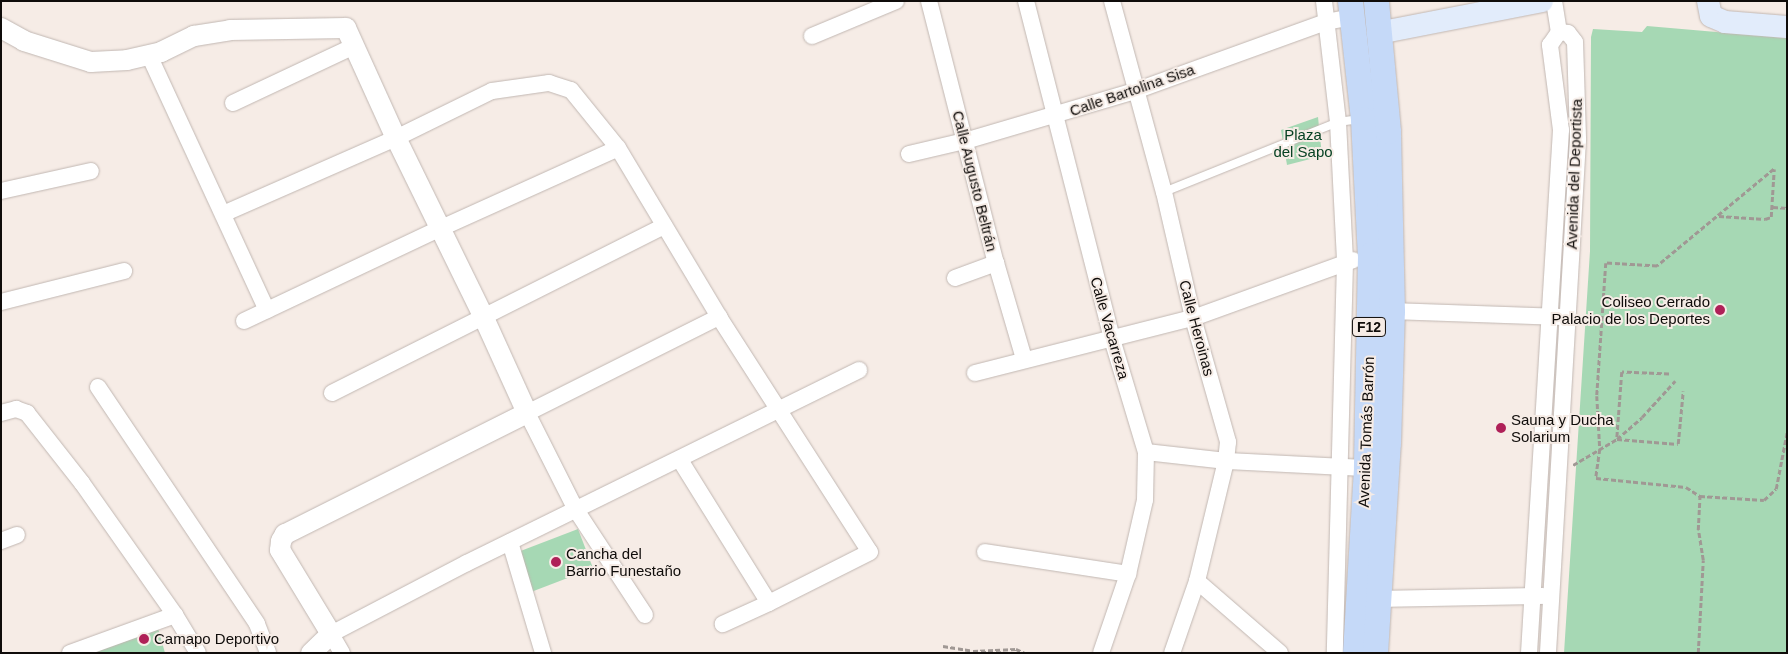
<!DOCTYPE html>
<meta charset="utf-8">
<style>
body{margin:0}
#map{position:relative;width:1788px;height:654px;overflow:hidden;background:#f6ece6;font-family:Helvetica,sans-serif}
div>[style]{position:absolute}
[style*='--x']{left:calc(var(--x)*1px);top:calc(var(--y)*1px);width:calc(var(--w)*1px);rotate:calc(var(--a)*1deg)}
.green>*{inset:0;background:#a6d8b4;transform-origin:0 0}
.path>*{height:2.5px;margin-top:-1.25px;transform-origin:0;background:repeating-linear-gradient(90deg,#a09894 0 5px,transparent 0 7.5px)}
.roads{filter:drop-shadow(0 0 1px #c1b7b2) drop-shadow(0 0 1px #c1b7b2)}
.service>*{height:8px;margin:-4px;padding:0 4px;transform-origin:4px;border-radius:4px;background:#fff}
.minor>*{height:16px;margin:-8px;padding:0 8px;transform-origin:8px;border-radius:8px;background:#fff}
.tertiary>*{height:20px;margin:-10px;padding:0 10px;transform-origin:10px;border-radius:10px;background:#fff}
.secondary>*{height:22px;margin:-11px;padding:0 11px;transform-origin:11px;border-radius:11px;background:#e2ecfb}
.primary>*{height:25px;margin:-12.5px;padding:0 12.5px;transform-origin:12.5px;border-radius:12.5px;background:#c5d9f8}
.dots>*{width:14px;height:14px;translate:-50% -50%;box-sizing:border-box;border:2px solid #f6ece6;border-radius:50%}
span{translate:-50% -50%;white-space:nowrap;text-align:center;line-height:1.15;-webkit-text-stroke:4px #f6ece6;paint-order:stroke}
.shield-label span{padding:1px 4px;background:#f6ece6;border:1px solid;border-radius:4px;-webkit-text-stroke-width:0}
.shield-label{font-size:14px;color:#0f0c0a;font-weight:700}
.street-label{font-size:15px;color:#0f0c0a}
.park-label{font-size:15px;color:#054122}
.poi-label{font-size:15px;color:#0f0c0a}
.right{translate:-100% -50%;text-align:right}
.left{translate:0 -50%;text-align:left}
.frame{position:absolute;inset:0;border:2px solid #0f0c0a;pointer-events:none}
</style>
<div id="map">
<div class="green">
<div style="clip-path:polygon(1647px 26px,1787px 38px,1787px 653px,1564px 653px,1590px 251px,1591px 37px,1593px 29px,1642px 32px)"></div>
<div style="clip-path:polygon(1318px 117px,1322px 156px,1287px 165px,1281px 130px)"></div>
<div style="left:578px;top:529px;width:42px;height:65px;rotate:69deg"></div>
<div style="clip-path:polygon(158px 628px,165px 653px,98px 653px,97px 650px)"></div>
</div>
<div class="path">
<div style="--x:1774;--y:169;--w:152;--a:140.3"></div>
<div style="--x:1657;--y:266;--w:51;--a:-176.6"></div>
<div style="--x:1606;--y:263;--w:133;--a:93.9"></div>
<div style="--x:1597;--y:396;--w:53;--a:86.8"></div>
<div style="--x:1600;--y:449;--w:29;--a:98"></div>
<div style="--x:1596;--y:478;--w:90;--a:5.7"></div>
<div style="--x:1686;--y:487;--w:17;--a:33"></div>
<div style="--x:1700;--y:496;--w:64;--a:3.6"></div>
<div style="--x:1764;--y:500;--w:16;--a:-43"></div>
<div style="--x:1776;--y:489;--w:58;--a:-79.1"></div>
<div style="--x:1773;--y:207;--w:14;--a:4"></div>
<div style="--x:1719;--y:216;--w:46;--a:3.7"></div>
<div style="--x:1765;--y:219;--w:6;--a:-18"></div>
<div style="--x:1771;--y:217;--w:48;--a:-86.4"></div>
<div style="--x:1669;--y:374;--w:47;--a:-177.6"></div>
<div style="--x:1622;--y:372;--w:67;--a:94.3"></div>
<div style="--x:1617;--y:439;--w:33;--a:-41"></div>
<div style="--x:1642;--y:417;--w:49;--a:-47.5"></div>
<div style="--x:1573;--y:465;--w:51;--a:-30.6"></div>
<div style="--x:1617;--y:439;--w:61;--a:4.7"></div>
<div style="--x:1678;--y:444;--w:53;--a:-84.6"></div>
<div style="--x:943;--y:646;--w:30;--a:9"></div>
<div style="--x:973;--y:651;--w:43;--a:-2.7"></div>
<div style="--x:1016;--y:649;--w:10;--a:24"></div>
<div style="--x:1698;--y:653;--w:93;--a:-86.9"></div>
<div style="--x:1703;--y:560;--w:30;--a:-99"></div>
<div style="--x:1698;--y:530;--w:34;--a:-87"></div>
</div>
<div class="roads">
<div class="service">
<div style="--x:1164;--y:192;--w:188;--a:-21.9"></div>
<div style="--x:1338;--y:122;--w:22;--a:-8"></div>
</div>
<div class="minor">
<div style="--x:929;--y:1;--w:270;--a:75.7"></div>
<div style="--x:996;--y:263;--w:100;--a:73.7"></div>
<div style="--x:1026;--y:1;--w:349;--a:75.7"></div>
<div style="--x:1112;--y:339;--w:118;--a:73.3"></div>
<div style="--x:1146;--y:452;--w:48;--a:91.2"></div>
<div style="--x:1145;--y:500;--w:76;--a:102.9"></div>
<div style="--x:1128;--y:574;--w:83;--a:108.9"></div>
<div style="--x:1112;--y:1;--w:198;--a:74.8"></div>
<div style="--x:1164;--y:192;--w:129;--a:77"></div>
<div style="--x:1193;--y:318;--w:129;--a:74.2"></div>
<div style="--x:1228;--y:442;--w:19;--a:96"></div>
<div style="--x:1226;--y:461;--w:123;--a:103.6"></div>
<div style="--x:1197;--y:581;--w:76;--a:109.1"></div>
<div style="--x:1324;--y:1;--w:122;--a:83.4"></div>
<div style="--x:1338;--y:122;--w:140;--a:87.1"></div>
<div style="--x:1345;--y:262;--w:391;--a:91.5"></div>
<div style="--x:1554;--y:1;--w:31;--a:81"></div>
<div style="--x:812;--y:36;--w:91;--a:-22.6"></div>
<div style="--x:149;--y:55;--w:281;--a:65.2"></div>
<div style="--x:233;--y:103;--w:134;--a:-25.2"></div>
<div style="--x:909;--y:154;--w:57;--a:-13.1"></div>
<div style="--x:965;--y:141;--w:177;--a:-16.4"></div>
<div style="--x:1135;--y:91;--w:203;--a:-19.9"></div>
<div style="--x:1326;--y:22;--w:26;--a:-11"></div>
<div style="--x:1;--y:191;--w:92;--a:-12.5"></div>
<div style="--x:223;--y:214;--w:189;--a:-23.7"></div>
<div style="--x:396;--y:138;--w:107;--a:-26.1"></div>
<div style="--x:492;--y:91;--w:58;--a:-8"></div>
<div style="--x:549;--y:83;--w:23;--a:18"></div>
<div style="--x:571;--y:90;--w:75;--a:51"></div>
<div style="--x:618;--y:148;--w:197;--a:59.1"></div>
<div style="--x:719;--y:317;--w:279;--a:57.3"></div>
<div style="--x:870;--y:552;--w:113;--a:153.2"></div>
<div style="--x:769;--y:603;--w:51;--a:155.5"></div>
<div style="--x:955;--y:278;--w:44;--a:-20.1"></div>
<div style="--x:1;--y:302;--w:127;--a:-14.1"></div>
<div style="--x:1392;--y:311;--w:169;--a:2"></div>
<div style="--x:244;--y:321;--w:216;--a:-25.3"></div>
<div style="--x:439;--y:229;--w:196;--a:-24.3"></div>
<div style="--x:975;--y:373;--w:225;--a:-14.2"></div>
<div style="--x:1193;--y:318;--w:170;--a:-19.9"></div>
<div style="--x:98;--y:387;--w:285;--a:56.1"></div>
<div style="--x:257;--y:624;--w:31;--a:69"></div>
<div style="--x:332;--y:393;--w:372;--a:-26.7"></div>
<div style="--x:1;--y:413;--w:16;--a:-15"></div>
<div style="--x:16;--y:409;--w:12;--a:20"></div>
<div style="--x:27;--y:413;--w:89;--a:51.8"></div>
<div style="--x:82;--y:483;--w:161;--a:54.8"></div>
<div style="--x:175;--y:615;--w:44;--a:58.8"></div>
<div style="--x:1146;--y:452;--w:81;--a:6.4"></div>
<div style="--x:1226;--y:461;--w:140;--a:2.9"></div>
<div style="--x:680;--y:460;--w:168;--a:58.1"></div>
<div style="--x:1;--y:541;--w:17;--a:-21"></div>
<div style="--x:510;--y:542;--w:116;--a:73.4"></div>
<div style="--x:985;--y:552;--w:145;--a:8.7"></div>
<div style="--x:1197;--y:581;--w:110;--a:40.9"></div>
<div style="--x:1370;--y:599;--w:173;--a:-1"></div>
<div style="--x:645;--y:615;--w:126;--a:-123.3"></div>
<div style="--x:576;--y:510;--w:109;--a:-116.8"></div>
<div style="--x:527;--y:413;--w:215;--a:-26.6"></div>
<div style="--x:70;--y:653;--w:112;--a:-19.9"></div>
<div style="--x:342;--y:653;--w:22;--a:-120"></div>
<div style="--x:331;--y:634;--w:153;--a:-27.6"></div>
<div style="--x:467;--y:563;--w:437;--a:-26.2"></div>
<div style="--x:1529;--y:653;--w:524;--a:-86.5"></div>
<div style="--x:1561;--y:130;--w:86;--a:-97.4"></div>
<div style="--x:1550;--y:45;--w:16;--a:-55"></div>
<div style="--x:1559;--y:32;--w:9;--a:6"></div>
<div style="--x:1568;--y:33;--w:11;--a:52"></div>
<div style="--x:1575;--y:42;--w:98;--a:88.2"></div>
<div style="--x:1578;--y:140;--w:514;--a:93.35"></div>
</div>
<div class="tertiary">
<div style="--x:1;--y:28;--w:26;--a:29"></div>
<div style="--x:24;--y:41;--w:70;--a:17.4"></div>
<div style="--x:91;--y:62;--w:36;--a:-3"></div>
<div style="--x:127;--y:60;--w:35;--a:-13"></div>
<div style="--x:161;--y:52;--w:37;--a:-26"></div>
<div style="--x:194;--y:36;--w:36;--a:-9"></div>
<div style="--x:230;--y:30;--w:116;--a:-1"></div>
<div style="--x:346;--y:28;--w:121;--a:65.6"></div>
<div style="--x:396;--y:138;--w:200;--a:63.9"></div>
<div style="--x:484;--y:318;--w:104;--a:65.6"></div>
<div style="--x:527;--y:413;--w:271;--a:153.4"></div>
<div style="--x:285;--y:534;--w:8;--a:120"></div>
<div style="--x:281;--y:541;--w:9;--a:96"></div>
<div style="--x:280;--y:550;--w:98;--a:58.7"></div>
<div style="--x:331;--y:634;--w:28;--a:136"></div>
</div>
<div class="secondary">
<div style="--x:1708;--y:1;--w:15;--a:79"></div>
<div style="--x:1711;--y:16;--w:15;--a:23"></div>
<div style="--x:1725;--y:22;--w:62;--a:4.6"></div>
<div style="--x:1378;--y:33;--w:167;--a:-11"></div>
</div>
<div class="primary">
<div style="--x:1350;--y:1;--w:119;--a:83.7"></div>
<div style="--x:1363;--y:119;--w:136;--a:87.1"></div>
<div style="--x:1370;--y:255;--w:213;--a:91.1"></div>
<div style="--x:1366;--y:468;--w:185;--a:93.4"></div>
<div style="--x:1375;--y:653;--w:210;--a:-86.5"></div>
<div style="--x:1388;--y:443;--w:132;--a:-88.3"></div>
<div style="--x:1392;--y:311;--w:180;--a:-91.3"></div>
<div style="--x:1388;--y:131;--w:131;--a:-95.3"></div>
</div>
</div>
<div class="dots">
<div style="left:1720px;top:310px;background:#af2058"></div>
<div style="left:1501px;top:428px;background:#af2058"></div>
<div style="left:556px;top:562px;background:#af2058"></div>
<div style="left:144px;top:639px;background:#af2058"></div>
</div>
<div class="shield-label">
<span style="left:1369px;top:327px">F12</span>
</div>
<div class="street-label">
<span style="left:1132px;top:90px;rotate:-19deg">Calle Bartolina Sisa</span>
<span style="left:1574px;top:174px;rotate:-88deg">Avenida del Deportista</span>
<span style="left:975px;top:181px;rotate:76deg">Calle Augusto Beltrán</span>
<span style="left:1110px;top:328px;rotate:74deg">Calle Vacarreza</span>
<span style="left:1197px;top:328px;rotate:75deg">Calle Heroinas</span>
<span style="left:1366px;top:432px;rotate:-88deg">Avenida Tomás Barrón</span>
</div>
<div class="park-label">
<span style="left:1303px;top:143px">Plaza<br>del Sapo</span>
</div>
<div class="poi-label">
<span class="right" style="left:1710px;top:310px">Coliseo Cerrado<br>Palacio de los Deportes</span>
<span class="left" style="left:1511px;top:428px">Sauna y Ducha<br>Solarium</span>
<span class="left" style="left:566px;top:562px">Cancha del<br>Barrio Funestaño</span>
<span class="left" style="left:154px;top:639px">Camapo Deportivo</span>
</div>
<div class="frame"></div>
</div>
